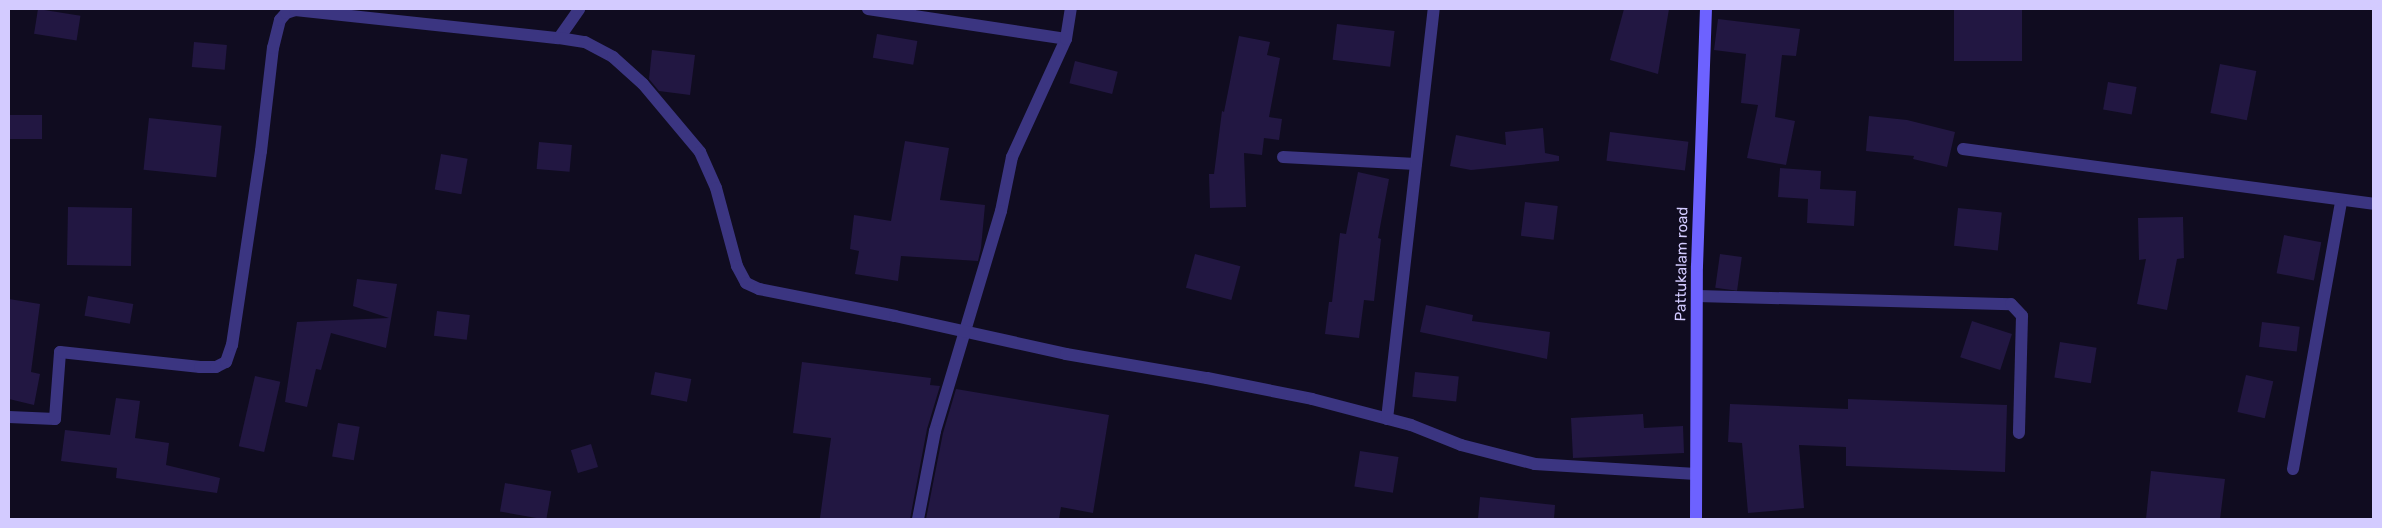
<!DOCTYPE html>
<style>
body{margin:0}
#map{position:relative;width:2382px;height:528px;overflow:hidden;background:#100c20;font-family:Rubik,sans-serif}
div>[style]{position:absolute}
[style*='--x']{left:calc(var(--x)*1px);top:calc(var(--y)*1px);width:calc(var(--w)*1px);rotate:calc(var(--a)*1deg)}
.building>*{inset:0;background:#221742;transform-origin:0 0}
.minor>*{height:12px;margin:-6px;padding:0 6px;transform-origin:6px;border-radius:6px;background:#3b3581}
.secondary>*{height:12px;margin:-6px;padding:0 6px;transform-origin:6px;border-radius:6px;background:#6d62ff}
span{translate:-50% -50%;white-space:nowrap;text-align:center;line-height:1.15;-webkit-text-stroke:4.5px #100c20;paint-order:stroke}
.street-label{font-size:15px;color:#d3cbff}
.frame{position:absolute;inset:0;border:10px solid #d3cbff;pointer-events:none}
</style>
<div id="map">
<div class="building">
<div style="left:38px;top:9px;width:43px;height:25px;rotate:9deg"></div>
<div style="clip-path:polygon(1624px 9px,1669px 9px,1658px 74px,1610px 60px)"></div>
<div style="left:1954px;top:9px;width:68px;height:52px"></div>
<div style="clip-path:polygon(1718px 19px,1800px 29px,1796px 56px,1782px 55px,1775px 117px,1795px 121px,1786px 165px,1747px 158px,1758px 105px,1741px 103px,1746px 54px,1714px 50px)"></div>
<div style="left:1337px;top:24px;width:58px;height:36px;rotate:7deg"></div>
<div style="left:877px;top:34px;width:41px;height:24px;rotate:10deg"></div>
<div style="clip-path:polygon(1239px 36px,1270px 42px,1267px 55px,1280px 58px,1269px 117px,1282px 119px,1279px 140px,1264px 138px,1262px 155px,1244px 153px,1246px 207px,1210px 208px,1209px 174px,1214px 174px,1222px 111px,1224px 112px)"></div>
<div style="left:194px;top:42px;width:33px;height:25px;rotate:5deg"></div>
<div style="clip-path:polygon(652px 50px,695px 55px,690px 95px,659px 91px,649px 79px)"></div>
<div style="left:1075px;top:61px;width:44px;height:23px;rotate:14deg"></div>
<div style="left:2220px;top:64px;width:37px;height:50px;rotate:11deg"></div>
<div style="left:2108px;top:82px;width:29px;height:28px;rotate:10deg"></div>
<div style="left:9px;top:115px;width:33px;height:24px"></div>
<div style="clip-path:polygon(1869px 116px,1907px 120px,1955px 132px,1947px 167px,1913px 159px,1914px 156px,1866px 151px)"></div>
<div style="left:149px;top:118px;width:73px;height:52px;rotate:6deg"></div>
<div style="clip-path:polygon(1543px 128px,1545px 153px,1559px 156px,1559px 161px,1471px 170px,1450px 166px,1456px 135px,1506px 145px,1505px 132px)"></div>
<div style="left:1610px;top:132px;width:79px;height:29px;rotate:7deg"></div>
<div style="clip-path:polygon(905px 141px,949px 148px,940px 200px,985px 205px,981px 248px,978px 261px,901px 256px,898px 281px,855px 274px,859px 251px,850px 249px,854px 215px,891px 221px)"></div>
<div style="left:539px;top:142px;width:33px;height:27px;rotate:5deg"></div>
<div style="left:441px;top:154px;width:27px;height:36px;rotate:10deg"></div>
<div style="clip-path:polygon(1780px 168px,1821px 171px,1820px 189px,1856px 191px,1854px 226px,1807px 223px,1808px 199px,1778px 197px)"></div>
<div style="clip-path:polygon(1358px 172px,1389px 179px,1378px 238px,1381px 239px,1374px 301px,1364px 300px,1359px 338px,1325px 334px,1329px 302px,1332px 302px,1340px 233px,1346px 234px)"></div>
<div style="left:1525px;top:202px;width:33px;height:34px;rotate:7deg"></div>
<div style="left:68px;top:207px;width:64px;height:58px;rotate:1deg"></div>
<div style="left:1958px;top:208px;width:44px;height:38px;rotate:6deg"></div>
<div style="clip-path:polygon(2183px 217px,2184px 258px,2177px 259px,2167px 310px,2137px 304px,2146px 259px,2139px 260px,2138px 218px)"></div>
<div style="left:2284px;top:235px;width:38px;height:39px;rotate:11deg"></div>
<div style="left:1195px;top:254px;width:47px;height:35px;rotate:15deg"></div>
<div style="left:1720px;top:254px;width:22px;height:34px;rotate:8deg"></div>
<div style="clip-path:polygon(357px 279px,397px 284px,386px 348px,331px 333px,321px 370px,316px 369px,307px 407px,285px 402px,297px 322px,389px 318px,353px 306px)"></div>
<div style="left:88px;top:296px;width:46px;height:20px;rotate:10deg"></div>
<div style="clip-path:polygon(9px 299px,40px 304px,31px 372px,40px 374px,34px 405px,9px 399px)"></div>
<div style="clip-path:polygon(1426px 305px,1473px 315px,1472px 321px,1550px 332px,1547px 359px,1420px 332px)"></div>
<div style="left:437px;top:311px;width:33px;height:25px;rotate:7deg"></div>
<div style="left:1972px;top:321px;width:42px;height:38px;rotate:18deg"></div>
<div style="left:2262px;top:322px;width:38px;height:25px;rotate:7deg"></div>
<div style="left:2060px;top:342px;width:37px;height:36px;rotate:9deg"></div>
<div style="clip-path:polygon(802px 362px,931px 378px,930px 385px,940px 386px,927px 429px,910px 519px,820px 518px,831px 438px,793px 433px)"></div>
<div style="left:655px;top:372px;width:37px;height:23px;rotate:11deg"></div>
<div style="left:1415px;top:372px;width:44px;height:25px;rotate:6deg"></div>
<div style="left:2246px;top:375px;width:28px;height:38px;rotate:13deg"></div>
<div style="left:255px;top:376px;width:26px;height:72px;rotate:13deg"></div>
<div style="clip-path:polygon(956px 389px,1109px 415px,1093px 513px,1061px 507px,1059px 519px,926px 519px,943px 433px)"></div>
<div style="clip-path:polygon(116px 398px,140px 401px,135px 438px,169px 443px,166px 465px,220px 478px,217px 493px,116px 478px,117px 468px,61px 461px,65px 430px,110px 435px)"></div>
<div style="clip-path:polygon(1848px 399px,2007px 405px,2005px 472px,1846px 466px,1846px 447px,1799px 445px,1804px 508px,1748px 513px,1742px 443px,1728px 442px,1730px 404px,1848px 409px)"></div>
<div style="clip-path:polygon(1643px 414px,1644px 428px,1683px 426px,1684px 453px,1573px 458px,1571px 418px)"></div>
<div style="left:338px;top:423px;width:22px;height:34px;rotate:10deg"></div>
<div style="left:591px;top:444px;width:24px;height:21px;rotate:73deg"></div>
<div style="left:1360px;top:451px;width:39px;height:36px;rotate:9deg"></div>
<div style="clip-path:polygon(2151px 471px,2225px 479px,2220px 519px,2146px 519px)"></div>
<div style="left:505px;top:483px;width:47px;height:29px;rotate:10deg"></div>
<div style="clip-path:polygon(1480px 497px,1555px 505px,1554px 519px,1478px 519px)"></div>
</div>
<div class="minor">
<div style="--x:868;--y:9;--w:200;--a:8.6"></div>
<div style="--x:1066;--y:39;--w:130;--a:114.6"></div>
<div style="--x:1012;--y:157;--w:55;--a:101.5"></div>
<div style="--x:1001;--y:211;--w:230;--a:106.7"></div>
<div style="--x:935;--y:431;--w:90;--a:100.9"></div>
<div style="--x:559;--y:38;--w:35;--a:-55"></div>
<div style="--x:1066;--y:39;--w:30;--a:-81"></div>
<div style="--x:1963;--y:149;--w:414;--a:7.6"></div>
<div style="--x:1283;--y:157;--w:133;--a:3"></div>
<div style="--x:1697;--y:296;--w:314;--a:1.5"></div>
<div style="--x:2011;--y:304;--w:16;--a:47"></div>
<div style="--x:2022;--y:316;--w:117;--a:91.5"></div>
<div style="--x:9;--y:417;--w:46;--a:2.5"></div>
<div style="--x:55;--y:419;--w:67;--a:-85.7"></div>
<div style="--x:60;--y:352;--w:141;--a:6.1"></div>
<div style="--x:200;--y:367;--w:16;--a:0"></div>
<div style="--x:216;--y:367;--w:11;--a:-27"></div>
<div style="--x:226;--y:362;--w:18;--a:-71"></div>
<div style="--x:232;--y:345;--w:196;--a:-81.5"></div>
<div style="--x:261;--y:151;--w:104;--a:-83.4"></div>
<div style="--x:273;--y:48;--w:29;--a:-76"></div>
<div style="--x:280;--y:20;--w:9;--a:-49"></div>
<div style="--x:286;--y:13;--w:9;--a:-18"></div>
<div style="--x:295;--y:10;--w:265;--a:6.1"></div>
<div style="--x:559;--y:38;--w:26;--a:9"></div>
<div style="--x:585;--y:42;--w:32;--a:28"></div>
<div style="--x:613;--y:57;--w:40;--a:42"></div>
<div style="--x:643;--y:84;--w:89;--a:50"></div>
<div style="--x:700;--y:152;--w:39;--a:66"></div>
<div style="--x:716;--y:188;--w:81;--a:74.9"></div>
<div style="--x:737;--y:266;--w:19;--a:62"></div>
<div style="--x:746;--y:283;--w:14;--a:25"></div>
<div style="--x:759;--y:289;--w:139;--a:11.2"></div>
<div style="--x:895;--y:316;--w:175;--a:12.5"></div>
<div style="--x:1066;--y:354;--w:143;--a:9.7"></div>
<div style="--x:1207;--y:378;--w:107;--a:11.3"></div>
<div style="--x:1312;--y:399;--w:102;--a:14.7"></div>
<div style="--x:1411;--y:425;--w:54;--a:21.8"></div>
<div style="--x:1461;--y:445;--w:76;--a:14.4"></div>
<div style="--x:1535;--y:464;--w:161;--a:3.6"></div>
<div style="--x:1387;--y:419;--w:413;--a:-83.5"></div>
<div style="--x:2293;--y:469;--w:272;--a:-79.8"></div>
</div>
<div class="secondary">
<div style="--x:1696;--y:519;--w:253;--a:-89.8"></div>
<div style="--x:1697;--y:266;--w:257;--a:-88"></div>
</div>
<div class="street-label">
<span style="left:1682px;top:264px;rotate:-89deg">Pattukalam road</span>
</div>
<div class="frame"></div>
</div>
